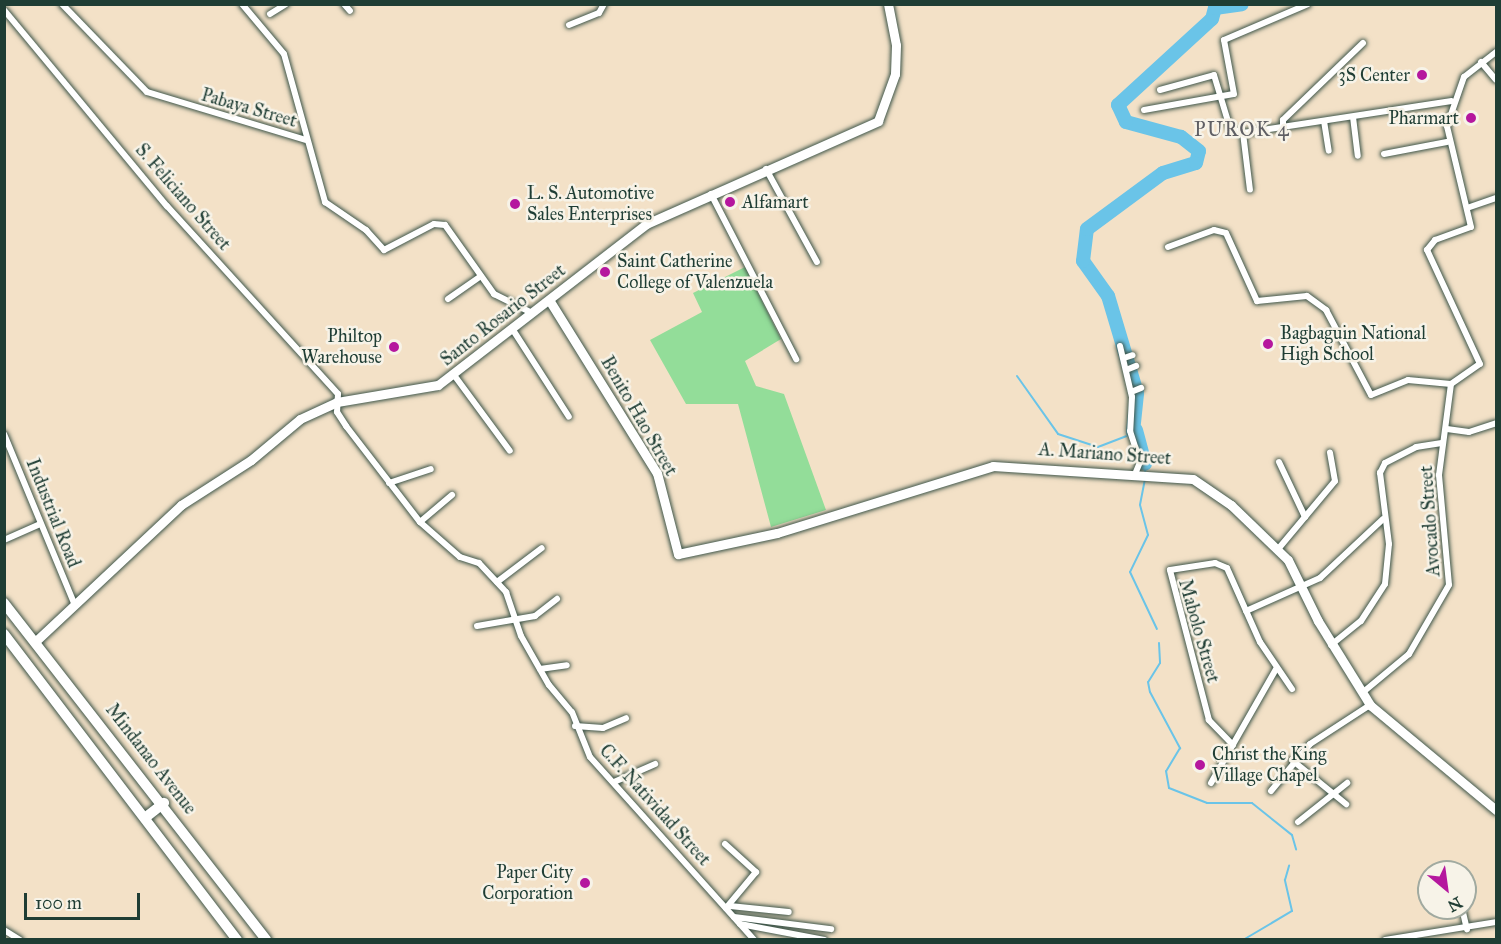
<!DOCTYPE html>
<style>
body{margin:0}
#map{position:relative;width:1501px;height:944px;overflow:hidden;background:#f3e1c7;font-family:"IM FELL Great Primer",serif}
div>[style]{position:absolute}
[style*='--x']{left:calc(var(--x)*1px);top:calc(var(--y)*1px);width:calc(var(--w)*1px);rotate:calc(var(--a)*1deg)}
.green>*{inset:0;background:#93dd99}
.stream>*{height:2px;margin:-1px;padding:0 1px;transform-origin:1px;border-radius:1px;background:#6ac4e8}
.river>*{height:14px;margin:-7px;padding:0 7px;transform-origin:7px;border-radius:7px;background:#6ac4e8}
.roads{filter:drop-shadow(0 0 2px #3f564a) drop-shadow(0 0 2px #3f564a)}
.street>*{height:6px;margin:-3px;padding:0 3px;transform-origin:3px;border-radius:3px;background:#fff}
.secondary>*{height:9px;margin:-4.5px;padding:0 4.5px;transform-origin:4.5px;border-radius:4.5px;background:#fff}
.primary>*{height:10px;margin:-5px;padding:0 5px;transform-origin:5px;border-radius:5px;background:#fff}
.dots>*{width:16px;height:16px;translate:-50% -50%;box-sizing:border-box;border:3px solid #f7f3e8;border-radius:50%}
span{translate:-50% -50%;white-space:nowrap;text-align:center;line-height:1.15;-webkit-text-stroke:5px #f7f3e8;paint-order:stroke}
.poi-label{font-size:18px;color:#1f3d34}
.right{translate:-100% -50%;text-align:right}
.left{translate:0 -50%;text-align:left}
.street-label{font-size:18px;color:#1f3d34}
.neighbourhood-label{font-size:20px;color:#5f5f64;letter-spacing:1.5px}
.frame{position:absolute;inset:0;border:6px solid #1f3d34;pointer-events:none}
.north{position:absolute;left:1417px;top:860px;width:60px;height:60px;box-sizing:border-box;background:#f7f3e8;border:2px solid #a1aaa0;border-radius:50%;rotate:151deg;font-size:16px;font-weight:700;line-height:24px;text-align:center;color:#1f3d34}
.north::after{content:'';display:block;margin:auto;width:21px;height:27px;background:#b5179e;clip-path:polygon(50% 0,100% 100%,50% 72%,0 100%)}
.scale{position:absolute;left:24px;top:893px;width:116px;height:27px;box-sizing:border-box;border:3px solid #1f3d34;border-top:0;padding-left:8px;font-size:18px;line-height:21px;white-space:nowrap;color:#1f3d34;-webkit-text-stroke:4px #f7f3e8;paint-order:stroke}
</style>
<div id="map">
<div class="green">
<div style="clip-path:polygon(745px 267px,781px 339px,745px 361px,756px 386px,784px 394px,826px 510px,771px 527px,738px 404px,686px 404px,650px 340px,702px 312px,693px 293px)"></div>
</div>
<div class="stream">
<div style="--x:1017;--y:376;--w:71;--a:54.7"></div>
<div style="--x:1058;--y:434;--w:42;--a:18"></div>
<div style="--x:1098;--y:447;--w:30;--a:-21"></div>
<div style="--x:1145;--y:464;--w:9;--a:90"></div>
<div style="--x:1145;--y:479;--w:26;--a:101"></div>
<div style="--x:1140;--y:505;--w:31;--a:75"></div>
<div style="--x:1148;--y:535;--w:41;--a:115.9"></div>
<div style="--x:1130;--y:572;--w:63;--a:64.7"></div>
<div style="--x:1159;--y:643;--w:20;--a:87"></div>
<div style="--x:1160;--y:663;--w:22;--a:122"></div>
<div style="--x:1148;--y:682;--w:10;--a:79"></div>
<div style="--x:1150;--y:692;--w:64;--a:61.8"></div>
<div style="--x:1180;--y:748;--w:27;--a:121"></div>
<div style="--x:1166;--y:771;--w:17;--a:80"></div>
<div style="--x:1169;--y:788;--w:41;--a:21.5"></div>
<div style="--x:1207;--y:803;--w:45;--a:0"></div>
<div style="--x:1252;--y:803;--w:51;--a:38.7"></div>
<div style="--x:1292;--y:835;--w:15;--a:74"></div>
<div style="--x:1243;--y:940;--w:57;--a:-30.6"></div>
<div style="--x:1292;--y:911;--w:32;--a:-103"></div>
<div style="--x:1285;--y:880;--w:15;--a:-74"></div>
</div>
<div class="river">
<div style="--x:1136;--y:430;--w:35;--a:75"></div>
<div style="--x:1133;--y:432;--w:39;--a:-84"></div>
<div style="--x:1137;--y:393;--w:101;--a:-106.6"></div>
<div style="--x:1108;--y:296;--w:43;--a:-125.5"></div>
<div style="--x:1083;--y:261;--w:32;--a:-83"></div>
<div style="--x:1087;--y:229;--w:94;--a:-36.4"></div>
<div style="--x:1163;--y:173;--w:34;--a:-17"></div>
<div style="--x:1196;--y:163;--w:12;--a:-76"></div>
<div style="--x:1199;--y:151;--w:23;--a:-142"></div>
<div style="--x:1181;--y:137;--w:57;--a:-164.7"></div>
<div style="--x:1126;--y:122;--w:19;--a:-115"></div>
<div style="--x:1118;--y:105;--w:127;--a:-42.5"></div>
<div style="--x:1212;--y:19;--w:11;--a:-75"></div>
<div style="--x:1215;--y:8;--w:27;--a:-8"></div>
</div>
<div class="roads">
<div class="street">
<div style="--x:62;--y:4;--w:122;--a:46"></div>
<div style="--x:147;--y:92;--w:166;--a:16.8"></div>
<div style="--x:242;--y:4;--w:65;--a:50"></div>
<div style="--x:284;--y:54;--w:154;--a:74.5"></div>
<div style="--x:325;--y:202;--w:50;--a:34.3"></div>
<div style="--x:366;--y:230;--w:27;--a:48"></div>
<div style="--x:384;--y:250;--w:56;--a:-27.5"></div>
<div style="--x:434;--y:224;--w:11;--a:5"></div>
<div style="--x:445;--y:225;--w:85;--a:54.6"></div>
<div style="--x:494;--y:294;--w:42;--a:26.6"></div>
<div style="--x:344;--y:4;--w:9;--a:49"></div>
<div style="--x:4;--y:10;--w:255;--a:50.3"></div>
<div style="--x:167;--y:206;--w:254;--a:47.7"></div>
<div style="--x:338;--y:394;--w:18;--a:93"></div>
<div style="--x:337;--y:412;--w:17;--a:57"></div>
<div style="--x:346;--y:426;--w:121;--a:52.4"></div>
<div style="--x:420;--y:522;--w:53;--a:41.2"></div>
<div style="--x:460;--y:557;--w:20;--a:18"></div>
<div style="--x:479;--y:563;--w:40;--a:47"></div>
<div style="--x:506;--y:592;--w:46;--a:71.2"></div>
<div style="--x:521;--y:636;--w:56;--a:60.3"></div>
<div style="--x:549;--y:685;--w:35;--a:50"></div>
<div style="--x:572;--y:712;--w:48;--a:68.2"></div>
<div style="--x:590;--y:757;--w:246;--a:48.1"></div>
<div style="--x:270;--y:14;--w:19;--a:-32"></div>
<div style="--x:569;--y:25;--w:32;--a:-22"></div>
<div style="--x:599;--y:13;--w:10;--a:-61"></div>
<div style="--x:1481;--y:62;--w:23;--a:50"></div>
<div style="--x:1160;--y:90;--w:56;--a:-15.5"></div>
<div style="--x:1214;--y:75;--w:55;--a:73.2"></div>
<div style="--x:1230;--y:128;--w:14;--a:21"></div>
<div style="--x:1243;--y:133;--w:211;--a:-8.7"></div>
<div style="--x:1144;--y:110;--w:91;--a:-10.1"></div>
<div style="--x:1234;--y:94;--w:55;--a:-100.5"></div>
<div style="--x:1224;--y:40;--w:91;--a:-23.2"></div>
<div style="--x:1353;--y:117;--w:39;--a:83"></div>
<div style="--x:1324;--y:121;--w:30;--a:81"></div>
<div style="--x:1283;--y:127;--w:7;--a:-90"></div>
<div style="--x:1283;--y:120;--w:111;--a:-43.9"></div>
<div style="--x:1243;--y:133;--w:57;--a:83"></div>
<div style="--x:1384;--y:154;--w:64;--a:-10.8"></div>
<div style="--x:766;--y:169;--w:106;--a:61.3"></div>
<div style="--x:711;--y:194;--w:186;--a:62.7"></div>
<div style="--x:1467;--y:208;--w:31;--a:-19"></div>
<div style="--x:1168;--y:247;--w:49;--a:-20.3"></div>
<div style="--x:1214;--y:230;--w:12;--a:14"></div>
<div style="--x:1226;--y:233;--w:75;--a:65.5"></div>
<div style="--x:1257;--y:301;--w:50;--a:-5.7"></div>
<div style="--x:1307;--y:296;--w:24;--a:36"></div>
<div style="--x:1326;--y:310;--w:96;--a:62.1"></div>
<div style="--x:1371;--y:395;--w:40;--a:-22"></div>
<div style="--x:1408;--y:380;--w:43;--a:5.3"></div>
<div style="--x:1451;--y:384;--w:92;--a:97.5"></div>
<div style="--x:1439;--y:475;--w:110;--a:84.8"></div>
<div style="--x:1449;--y:585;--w:80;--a:120.1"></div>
<div style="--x:1409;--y:654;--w:61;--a:140.3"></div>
<div style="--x:448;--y:299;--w:40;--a:-34.9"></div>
<div style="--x:513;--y:330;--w:103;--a:57.2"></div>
<div style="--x:1120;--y:346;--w:52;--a:76.8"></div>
<div style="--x:1132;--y:397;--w:34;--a:93"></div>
<div style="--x:1130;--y:431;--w:33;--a:72"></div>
<div style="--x:1140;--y:462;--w:11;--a:112"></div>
<div style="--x:1124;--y:358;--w:9;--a:-18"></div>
<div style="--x:1126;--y:370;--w:11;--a:-22"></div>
<div style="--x:454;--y:375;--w:94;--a:53.6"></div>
<div style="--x:1451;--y:384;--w:35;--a:-35"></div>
<div style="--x:1480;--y:364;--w:126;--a:-114.9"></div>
<div style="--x:1427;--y:250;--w:13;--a:-51"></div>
<div style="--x:1435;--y:240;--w:38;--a:-20"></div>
<div style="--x:1471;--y:227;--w:104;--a:-103.4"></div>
<div style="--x:1447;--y:126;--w:52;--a:-70.9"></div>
<div style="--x:1464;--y:77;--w:41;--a:-38"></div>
<div style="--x:1131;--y:392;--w:11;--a:-22"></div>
<div style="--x:1447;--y:429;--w:22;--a:8"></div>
<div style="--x:1469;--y:432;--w:28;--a:-18"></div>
<div style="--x:4;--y:434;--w:183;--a:67.5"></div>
<div style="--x:1279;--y:462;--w:61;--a:64.7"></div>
<div style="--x:389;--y:483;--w:44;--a:-18.4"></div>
<div style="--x:420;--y:522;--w:42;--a:-40.2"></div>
<div style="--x:4;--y:540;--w:39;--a:-24"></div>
<div style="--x:1279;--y:548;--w:87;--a:-50.1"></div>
<div style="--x:1335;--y:481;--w:29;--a:-100"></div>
<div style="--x:497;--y:582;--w:56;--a:-37.1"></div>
<div style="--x:1246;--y:611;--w:81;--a:-24"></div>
<div style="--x:1320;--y:578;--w:86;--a:-43.1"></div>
<div style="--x:477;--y:626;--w:59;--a:-9.8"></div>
<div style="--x:535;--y:616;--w:28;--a:-38"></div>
<div style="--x:1331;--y:645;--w:38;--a:-39"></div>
<div style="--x:1361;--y:621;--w:44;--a:-57"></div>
<div style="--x:1385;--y:584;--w:40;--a:-84.3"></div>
<div style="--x:1389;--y:544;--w:72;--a:-97.2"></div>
<div style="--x:1380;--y:473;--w:11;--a:-63"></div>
<div style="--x:1385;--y:463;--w:35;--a:-27"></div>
<div style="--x:1416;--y:447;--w:26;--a:-9"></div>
<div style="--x:540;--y:669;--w:27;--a:-8"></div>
<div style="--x:575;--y:726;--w:28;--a:4"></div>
<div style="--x:603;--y:728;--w:25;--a:-23"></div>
<div style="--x:1233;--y:745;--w:35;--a:-134"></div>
<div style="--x:1209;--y:720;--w:155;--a:-104.6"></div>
<div style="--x:1170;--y:570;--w:46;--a:-8.8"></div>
<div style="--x:1215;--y:563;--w:13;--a:23"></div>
<div style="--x:1227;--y:568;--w:81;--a:66"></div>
<div style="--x:1260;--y:642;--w:57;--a:55.8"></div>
<div style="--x:1292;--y:760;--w:70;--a:39.2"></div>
<div style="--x:614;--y:782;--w:45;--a:-23.7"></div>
<div style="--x:1211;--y:783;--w:131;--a:-60.3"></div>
<div style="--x:1271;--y:791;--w:61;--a:-50.3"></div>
<div style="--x:1310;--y:744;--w:72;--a:-33"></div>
<div style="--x:1298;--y:822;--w:63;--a:-38.5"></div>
<div style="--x:725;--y:844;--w:42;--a:42.1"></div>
<div style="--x:756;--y:872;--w:47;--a:129.8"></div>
<div style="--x:730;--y:906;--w:59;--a:5.8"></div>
<div style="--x:1462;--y:908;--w:22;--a:77"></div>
<div style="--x:734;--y:917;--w:98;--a:7.1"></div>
<div style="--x:740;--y:924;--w:86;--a:10.7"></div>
<div style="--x:4;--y:930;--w:19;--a:32"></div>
<div style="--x:1385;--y:940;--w:112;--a:-9.2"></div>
</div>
<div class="secondary">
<div style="--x:551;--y:303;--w:200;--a:58.1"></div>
<div style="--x:657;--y:473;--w:84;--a:75.5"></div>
<div style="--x:678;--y:554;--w:101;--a:-12"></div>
<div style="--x:777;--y:533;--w:226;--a:-17.2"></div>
<div style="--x:993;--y:466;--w:200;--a:3.7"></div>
<div style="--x:1193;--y:479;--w:46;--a:34.4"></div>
<div style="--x:1231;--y:505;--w:79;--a:44"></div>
<div style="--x:1288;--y:560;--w:68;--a:63.8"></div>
<div style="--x:1318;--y:621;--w:99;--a:58.2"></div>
<div style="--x:1370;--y:705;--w:164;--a:39.8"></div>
<div style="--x:38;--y:639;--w:196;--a:-43.1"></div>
<div style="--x:181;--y:505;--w:83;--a:-32.7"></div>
<div style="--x:251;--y:460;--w:64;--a:-39.9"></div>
<div style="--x:300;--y:419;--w:41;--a:-24.7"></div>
<div style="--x:337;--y:402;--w:102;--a:-9.6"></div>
<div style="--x:438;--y:385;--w:263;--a:-37.7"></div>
<div style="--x:646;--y:224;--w:254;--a:-23.9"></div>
<div style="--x:878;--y:121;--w:50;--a:-70.1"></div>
<div style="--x:895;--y:74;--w:29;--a:-88"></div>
<div style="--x:896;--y:45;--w:42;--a:-101"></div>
</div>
<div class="primary">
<div style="--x:4;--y:603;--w:427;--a:52.1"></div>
<div style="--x:4;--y:634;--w:385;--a:52.7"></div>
<div style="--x:146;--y:817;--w:23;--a:-38"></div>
</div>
</div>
<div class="dots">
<div style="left:1422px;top:75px;background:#b5179e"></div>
<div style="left:1471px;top:118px;background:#b5179e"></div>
<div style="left:730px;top:202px;background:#b5179e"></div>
<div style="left:515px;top:204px;background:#b5179e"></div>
<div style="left:605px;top:272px;background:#b5179e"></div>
<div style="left:1268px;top:344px;background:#b5179e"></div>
<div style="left:394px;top:347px;background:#b5179e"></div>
<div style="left:1200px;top:765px;background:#b5179e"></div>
<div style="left:585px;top:883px;background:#b5179e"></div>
</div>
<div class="poi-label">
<span class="right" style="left:1410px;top:75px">3S Center</span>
<span class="right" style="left:1459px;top:118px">Pharmart</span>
<span class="left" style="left:527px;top:204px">L. S. Automotive<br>Sales Enterprises</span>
<span class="left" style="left:742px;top:202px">Alfamart</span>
<span class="left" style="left:617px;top:272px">Saint Catherine<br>College of Valenzuela</span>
<span class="left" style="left:1280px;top:344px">Bagbaguin National<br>High School</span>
<span class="right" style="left:382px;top:347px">Philtop<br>Warehouse</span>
<span class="left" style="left:1212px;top:765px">Christ the King<br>Village Chapel</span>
<span class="right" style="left:573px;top:883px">Paper City<br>Corporation</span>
</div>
<div class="street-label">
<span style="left:249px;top:108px;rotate:16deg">Pabaya Street</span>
<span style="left:183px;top:197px;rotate:49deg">S. Feliciano Street</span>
<span style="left:503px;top:315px;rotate:-38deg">Santo Rosario Street</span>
<span style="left:639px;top:416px;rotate:60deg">Benito Hao Street</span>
<span style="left:1105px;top:454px;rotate:4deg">A. Mariano Street</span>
<span style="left:53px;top:513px;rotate:68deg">Industrial Road</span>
<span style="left:1430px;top:521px;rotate:-94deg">Avocado Street</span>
<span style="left:1199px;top:631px;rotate:74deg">Mabolo Street</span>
<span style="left:151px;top:759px;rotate:52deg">Mindanao Avenue</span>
<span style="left:655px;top:805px;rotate:48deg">C.F. Natividad Street</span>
</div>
<div class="neighbourhood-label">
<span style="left:1242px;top:129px">PUROK 4</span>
</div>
<div class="frame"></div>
<div class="north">N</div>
<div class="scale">100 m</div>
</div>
